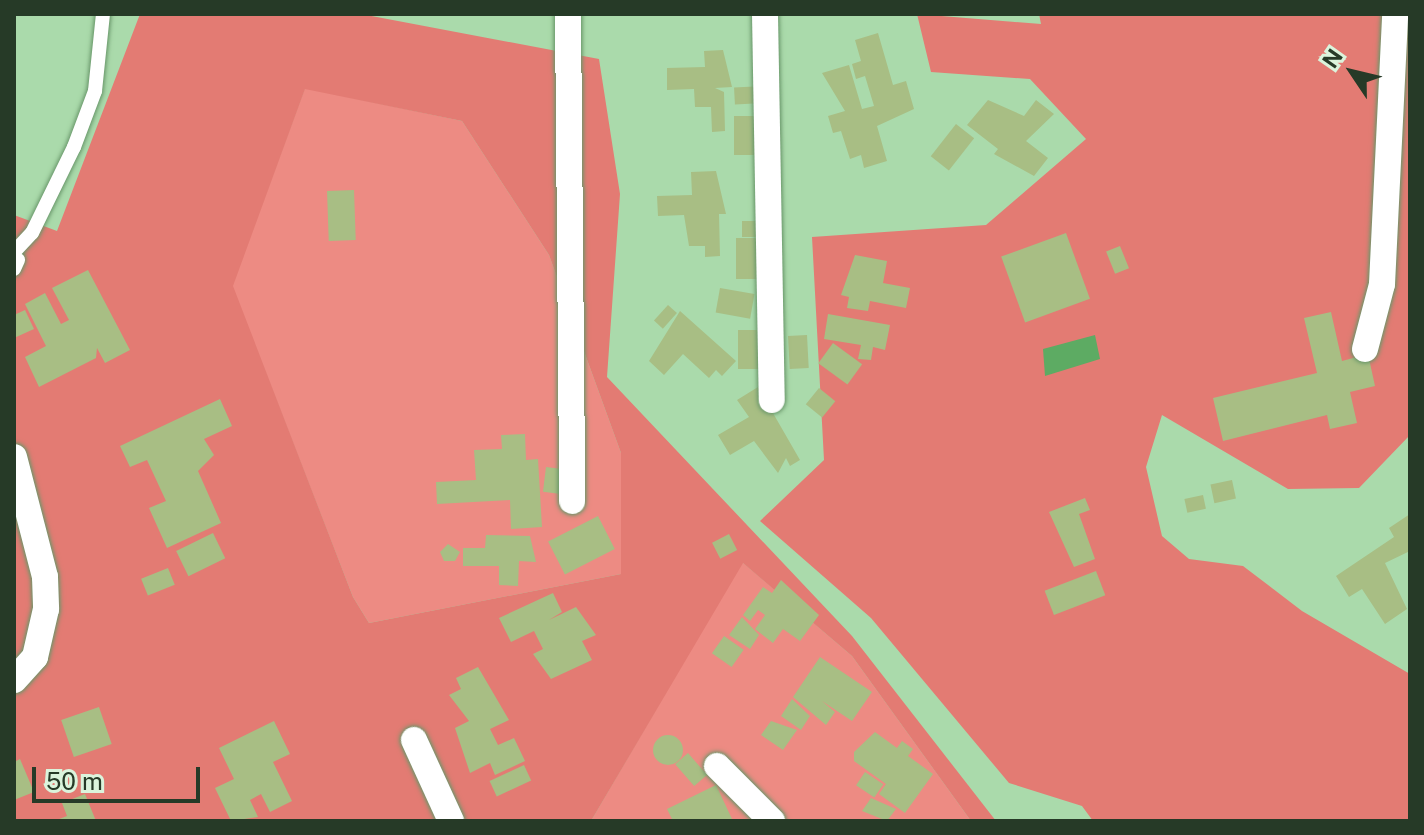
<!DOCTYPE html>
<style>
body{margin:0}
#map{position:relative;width:1424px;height:835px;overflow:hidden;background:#aadaab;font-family:"Public Sans",sans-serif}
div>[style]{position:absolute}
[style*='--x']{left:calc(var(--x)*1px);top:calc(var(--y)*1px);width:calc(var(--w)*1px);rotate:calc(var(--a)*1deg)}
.green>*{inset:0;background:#ed8b83}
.forest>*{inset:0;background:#e37b73}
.water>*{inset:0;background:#5dab63}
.building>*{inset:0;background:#a8be84;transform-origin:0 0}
.round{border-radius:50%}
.roads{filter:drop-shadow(0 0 2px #689669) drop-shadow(0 0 2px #689669)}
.lane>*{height:14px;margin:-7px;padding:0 7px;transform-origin:7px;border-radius:7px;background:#fff}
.street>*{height:26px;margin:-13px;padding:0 13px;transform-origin:13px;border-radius:13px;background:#fff}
span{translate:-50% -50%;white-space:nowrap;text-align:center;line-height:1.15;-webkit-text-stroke:7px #dbf4dc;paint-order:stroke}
.frame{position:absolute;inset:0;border:16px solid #263a27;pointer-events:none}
.north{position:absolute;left:1312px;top:32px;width:80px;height:80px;-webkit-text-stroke:6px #dbf4dc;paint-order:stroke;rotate:305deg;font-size:22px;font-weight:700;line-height:32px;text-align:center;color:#263a27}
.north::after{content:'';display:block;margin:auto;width:28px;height:36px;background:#263a27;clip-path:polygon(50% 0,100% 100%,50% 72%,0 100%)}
.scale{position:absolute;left:32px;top:767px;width:168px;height:36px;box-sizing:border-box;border:4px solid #263a27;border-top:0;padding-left:10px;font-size:24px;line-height:28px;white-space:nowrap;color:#263a27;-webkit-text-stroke:6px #dbf4dc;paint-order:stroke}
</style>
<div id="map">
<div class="green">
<div style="clip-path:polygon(305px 88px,462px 121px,549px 255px,621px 453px,621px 574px,369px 623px,353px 597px,232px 286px)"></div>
<div style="clip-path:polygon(742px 562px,852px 656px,971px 821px,591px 821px)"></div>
</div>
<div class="forest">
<div style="clip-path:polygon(evenodd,140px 14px,361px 14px,599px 59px,620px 194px,607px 377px,852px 636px,996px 821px,971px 821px,852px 656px,743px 563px,591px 821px,14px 821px,14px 215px,57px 231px,140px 14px,305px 89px,462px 121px,549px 255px,621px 453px,621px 574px,369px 623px,353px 597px,233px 286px,305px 89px)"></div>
<div style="clip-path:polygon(917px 14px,1041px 24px,1039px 14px,1410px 14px,1410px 435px,1359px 488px,1288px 489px,1162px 415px,1146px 467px,1162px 536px,1189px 559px,1243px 566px,1302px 611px,1410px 674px,1410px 821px,1093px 821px,1082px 806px,1009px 783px,871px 618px,760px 521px,824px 460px,812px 237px,986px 225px,1086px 139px,1030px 79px,931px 72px)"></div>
</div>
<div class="water">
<div style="clip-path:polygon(1095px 335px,1100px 359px,1045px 376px,1043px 349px)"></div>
</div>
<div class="building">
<div style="clip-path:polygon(878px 33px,893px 85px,906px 81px,914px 109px,877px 126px,887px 161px,864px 168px,861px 155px,850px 159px,841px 131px,833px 133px,828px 116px,845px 111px,822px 73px,849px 65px,862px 109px,874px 106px,865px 76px,856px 79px,852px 64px,861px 61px,855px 40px)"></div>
<div style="clip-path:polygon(723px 50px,732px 87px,715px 88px,724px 92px,725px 131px,712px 132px,711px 107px,695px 107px,694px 89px,667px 90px,667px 68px,705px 67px,704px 51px)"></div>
<div style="left:765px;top:86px;width:17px;height:31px;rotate:87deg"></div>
<div style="clip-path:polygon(988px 100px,1024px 116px,1036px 100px,1054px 114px,1026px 141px,1048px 158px,1034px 176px,994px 154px,998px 149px,967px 125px)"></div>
<div style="left:734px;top:116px;width:23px;height:39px"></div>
<div style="left:956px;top:124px;width:23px;height:41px;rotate:38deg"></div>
<div style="clip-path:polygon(716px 171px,726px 214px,719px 214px,720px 256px,705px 257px,705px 246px,689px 246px,684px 215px,658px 216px,657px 196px,692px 195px,691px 172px)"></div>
<div style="left:354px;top:190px;width:50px;height:27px;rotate:88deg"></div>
<div style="left:742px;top:221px;width:16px;height:16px"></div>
<div style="left:1066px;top:233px;width:70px;height:69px;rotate:70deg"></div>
<div style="left:736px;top:238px;width:25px;height:41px"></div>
<div style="left:1120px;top:246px;width:24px;height:15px;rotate:68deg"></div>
<div style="clip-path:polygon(855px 255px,887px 261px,883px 283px,910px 288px,906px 308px,870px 301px,868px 311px,847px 308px,849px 297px,841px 295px)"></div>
<div style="clip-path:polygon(88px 270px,130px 350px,105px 363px,97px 348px,96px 358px,39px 387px,25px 357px,46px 346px,25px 304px,45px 293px,61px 324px,69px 320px,52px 288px)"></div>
<div style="left:720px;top:288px;width:35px;height:25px;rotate:10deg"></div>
<div style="left:668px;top:305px;width:12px;height:21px;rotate:42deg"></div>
<div style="clip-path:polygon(25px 310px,34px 329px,14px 338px,14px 315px)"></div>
<div style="clip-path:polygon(680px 311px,736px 361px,722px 376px,716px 370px,709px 378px,683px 354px,664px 375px,649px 361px)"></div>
<div style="clip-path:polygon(1331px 312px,1342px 361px,1368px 354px,1375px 386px,1350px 392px,1357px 423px,1330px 429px,1327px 415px,1223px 441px,1213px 398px,1317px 373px,1304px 318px)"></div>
<div style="clip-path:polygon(828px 314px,890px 325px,885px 350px,873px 347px,871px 360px,858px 359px,861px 345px,824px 339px)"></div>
<div style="left:738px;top:330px;width:28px;height:39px"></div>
<div style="left:807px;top:335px;width:33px;height:19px;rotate:87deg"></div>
<div style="left:833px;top:343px;width:36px;height:25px;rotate:36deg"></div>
<div style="clip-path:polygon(758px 387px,800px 460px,790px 466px,786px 458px,778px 473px,754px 441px,730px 455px,718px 435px,749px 417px,737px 400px)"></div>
<div style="left:819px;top:388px;width:21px;height:21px;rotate:39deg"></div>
<div style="clip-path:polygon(220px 399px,232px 426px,204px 439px,214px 455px,198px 471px,221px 523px,167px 548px,149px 508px,166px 501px,147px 460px,130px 467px,120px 446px)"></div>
<div style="clip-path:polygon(525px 434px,526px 460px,538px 459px,542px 527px,511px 529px,510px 500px,437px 504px,436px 482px,476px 480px,474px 450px,502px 449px,501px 435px)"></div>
<div style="left:546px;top:467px;width:24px;height:25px;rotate:7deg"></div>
<div style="left:1232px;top:480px;width:19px;height:22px;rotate:78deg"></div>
<div style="left:1203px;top:495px;width:14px;height:19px;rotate:78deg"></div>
<div style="clip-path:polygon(1085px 498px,1090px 510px,1079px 514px,1095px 559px,1074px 567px,1049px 512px)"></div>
<div style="clip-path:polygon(1410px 514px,1410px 551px,1385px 563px,1407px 609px,1385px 624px,1362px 589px,1349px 597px,1336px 576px,1394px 537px,1389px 528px)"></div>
<div style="left:598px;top:516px;width:37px;height:56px;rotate:63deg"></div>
<div style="left:213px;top:533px;width:28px;height:41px;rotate:64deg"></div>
<div style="left:729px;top:534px;width:18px;height:19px;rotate:63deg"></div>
<div style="clip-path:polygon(486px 535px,530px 536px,536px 562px,519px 561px,518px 586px,499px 585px,499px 566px,463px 566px,463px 548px,485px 548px)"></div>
<div style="clip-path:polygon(448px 544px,460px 552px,455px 561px,444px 561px,440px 552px)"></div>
<div style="left:168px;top:568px;width:18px;height:29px;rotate:68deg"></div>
<div style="left:1096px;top:571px;width:26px;height:55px;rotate:69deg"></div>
<div style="clip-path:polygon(781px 580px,819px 615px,800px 641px,783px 629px,773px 643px,755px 629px,765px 615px,758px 610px,750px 621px,743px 615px,763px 587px,772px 593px)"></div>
<div style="clip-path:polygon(553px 593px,562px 612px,549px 620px,576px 607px,596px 635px,582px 641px,592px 660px,551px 679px,533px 654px,543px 649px,534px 631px,511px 642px,499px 618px)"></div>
<div style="clip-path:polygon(742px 617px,759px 635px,750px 649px,729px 635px)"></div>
<div style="left:724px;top:636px;width:24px;height:21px;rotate:35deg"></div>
<div style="clip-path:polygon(820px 657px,872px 692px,852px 721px,822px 701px,835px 712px,826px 725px,793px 697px)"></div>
<div style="clip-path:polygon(478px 667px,509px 720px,490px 729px,498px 745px,514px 738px,525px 761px,495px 775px,490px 763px,470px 773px,455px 728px,469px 721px,449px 695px,461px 689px,456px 678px)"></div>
<div style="clip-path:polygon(792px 699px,810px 716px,801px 730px,781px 716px)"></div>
<div style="left:99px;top:707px;width:39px;height:40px;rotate:71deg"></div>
<div style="clip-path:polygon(274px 721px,290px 754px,273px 762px,292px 801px,270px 812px,261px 794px,250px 800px,258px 817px,231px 821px,215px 788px,234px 779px,219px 748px)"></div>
<div style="clip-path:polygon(771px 721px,797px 730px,783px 750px,761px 735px)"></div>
<div style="clip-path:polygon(875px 732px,897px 748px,902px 741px,913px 749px,908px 756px,933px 774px,905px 813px,879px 794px,886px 784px,854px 761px,854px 752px)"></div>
<div class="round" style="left:653px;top:735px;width:30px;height:30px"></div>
<div style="left:688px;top:753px;width:29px;height:17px;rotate:49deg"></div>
<div style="clip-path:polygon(20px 759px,34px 792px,14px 800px,14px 762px)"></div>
<div style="left:524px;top:765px;width:17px;height:38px;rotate:65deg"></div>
<div style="left:865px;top:772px;width:22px;height:16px;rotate:34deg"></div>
<div style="clip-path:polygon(716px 785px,733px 821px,673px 821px,667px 809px)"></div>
<div style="clip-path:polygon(85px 794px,96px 821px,54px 821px,67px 816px,62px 803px)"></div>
<div style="clip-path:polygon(871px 798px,896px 809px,887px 821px,862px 811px)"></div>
</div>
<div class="roads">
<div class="lane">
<div style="--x:14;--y:252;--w:26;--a:-47"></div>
<div style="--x:32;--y:233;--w:96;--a:-64"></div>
<div style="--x:74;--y:147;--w:60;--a:-69.4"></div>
<div style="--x:95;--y:91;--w:77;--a:-84.1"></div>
<div style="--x:14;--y:269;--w:10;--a:-66"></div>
</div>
<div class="street">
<div style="--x:568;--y:14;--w:487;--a:89.5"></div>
<div style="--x:765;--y:14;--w:386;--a:89"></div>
<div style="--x:1365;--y:349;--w:67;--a:-75.3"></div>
<div style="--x:1382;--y:284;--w:270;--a:-87.2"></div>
<div style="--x:14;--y:457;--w:124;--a:75.5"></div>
<div style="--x:45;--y:577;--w:32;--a:88"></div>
<div style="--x:46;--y:609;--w:49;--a:102.9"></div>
<div style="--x:35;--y:657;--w:31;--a:132"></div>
<div style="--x:414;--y:740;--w:89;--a:65.4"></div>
<div style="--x:717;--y:766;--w:78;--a:45"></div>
</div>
</div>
<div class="frame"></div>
<div class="north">N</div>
<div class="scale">50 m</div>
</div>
